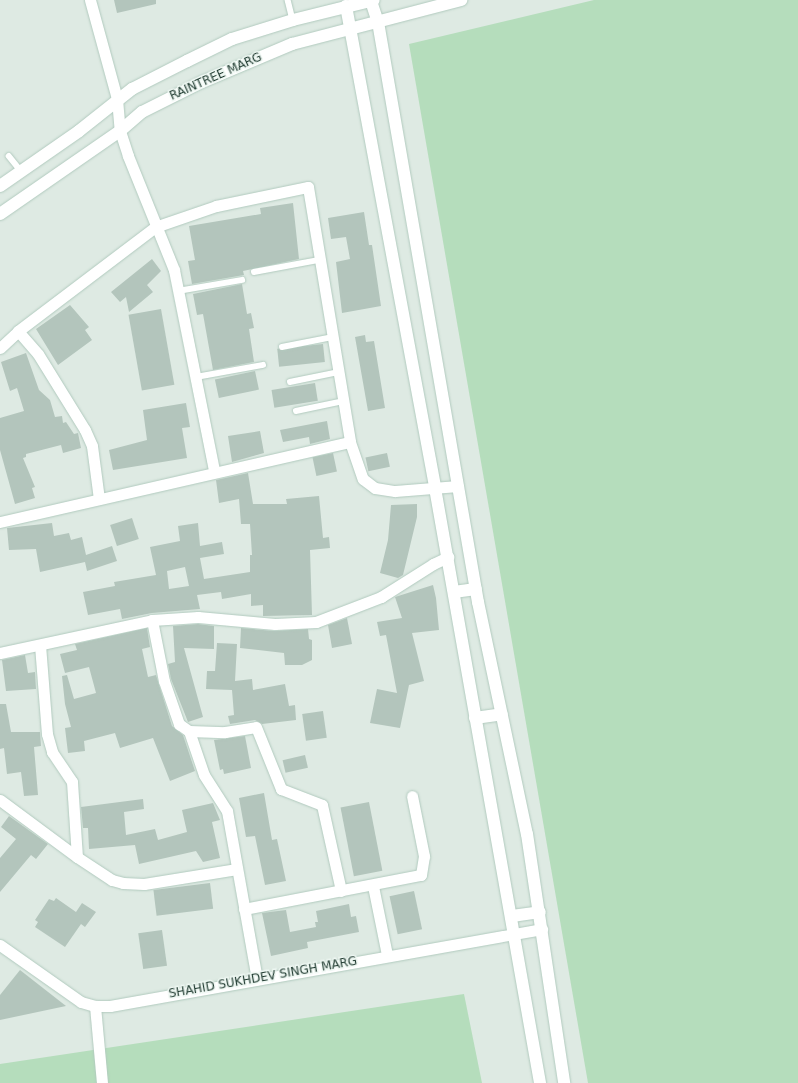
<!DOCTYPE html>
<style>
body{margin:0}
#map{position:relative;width:798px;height:1083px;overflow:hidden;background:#deeae3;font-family:"DejaVu Sans",sans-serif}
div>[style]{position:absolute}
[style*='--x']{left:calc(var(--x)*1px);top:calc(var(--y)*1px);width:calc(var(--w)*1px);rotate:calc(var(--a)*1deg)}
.green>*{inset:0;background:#b5ddbc}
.building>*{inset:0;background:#b3c5bc;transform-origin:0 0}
.roads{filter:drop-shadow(0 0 1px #b1cabe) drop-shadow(0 0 1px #b1cabe)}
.service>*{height:5.5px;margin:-2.75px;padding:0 2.75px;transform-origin:2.75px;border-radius:2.75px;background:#fff}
.minor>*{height:11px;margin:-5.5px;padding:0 5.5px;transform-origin:5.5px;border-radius:5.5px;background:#fff}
.tertiary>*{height:12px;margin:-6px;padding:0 6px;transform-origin:6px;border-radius:6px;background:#fff}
.secondary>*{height:12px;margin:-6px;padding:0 6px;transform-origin:6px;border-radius:6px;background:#fff}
span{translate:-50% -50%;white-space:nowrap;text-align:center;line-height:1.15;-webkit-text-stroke:3px #eef7f2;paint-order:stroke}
.street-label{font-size:12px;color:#1f3a30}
</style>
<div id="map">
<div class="green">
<div style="clip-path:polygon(594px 0,798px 0,798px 1083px,588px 1083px,409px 44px)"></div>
<div style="clip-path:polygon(464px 994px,482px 1083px,0 1083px,0 1064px)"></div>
</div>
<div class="building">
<div style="clip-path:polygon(114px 0,156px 0,156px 4px,117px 13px)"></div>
<div style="clip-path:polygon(293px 203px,299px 259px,243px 271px,244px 275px,192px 284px,188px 261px,195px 260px,189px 226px,261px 214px,260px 208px)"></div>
<div style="clip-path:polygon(364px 212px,369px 245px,372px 245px,381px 306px,342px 313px,336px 262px,350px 259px,346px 237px,331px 239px,328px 218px)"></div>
<div style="clip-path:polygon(152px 259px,161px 271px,147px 285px,153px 292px,129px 312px,126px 297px,120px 302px,111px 292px)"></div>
<div style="clip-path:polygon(242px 284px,247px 314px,251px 313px,254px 328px,249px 329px,254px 362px,213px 370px,203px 314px,197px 315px,193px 294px)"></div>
<div style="clip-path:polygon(70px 305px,89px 327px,85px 330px,92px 340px,58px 365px,36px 329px)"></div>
<div style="left:161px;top:309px;width:77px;height:33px;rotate:80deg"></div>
<div style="clip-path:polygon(365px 335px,366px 342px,374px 341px,385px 408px,368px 411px,355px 337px)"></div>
<div style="left:323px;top:344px;width:18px;height:46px;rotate:84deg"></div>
<div style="clip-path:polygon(26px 353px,39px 390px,50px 400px,55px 417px,62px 416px,63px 423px,66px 422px,74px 434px,78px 433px,81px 448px,63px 453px,61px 445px,26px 454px,26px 457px,23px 458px,35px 487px,32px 488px,35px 498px,15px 504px,0 450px,0 418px,24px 411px,17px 388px,10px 391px,1px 362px)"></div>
<div style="left:255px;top:371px;width:19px;height:41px;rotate:78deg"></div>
<div style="left:315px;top:383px;width:18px;height:44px;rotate:81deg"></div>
<div style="clip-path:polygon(186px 403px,190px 427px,182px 428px,187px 458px,113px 470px,109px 450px,147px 440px,143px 410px)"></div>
<div style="clip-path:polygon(327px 421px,330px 439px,310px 444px,309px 437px,283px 442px,280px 430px)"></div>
<div style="clip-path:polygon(260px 431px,264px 453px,232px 462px,228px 436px)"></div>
<div style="left:333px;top:453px;width:19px;height:21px;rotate:78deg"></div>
<div style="left:387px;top:453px;width:14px;height:22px;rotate:78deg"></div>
<div style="clip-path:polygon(evenodd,248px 473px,253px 504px,287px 504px,286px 499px,319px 496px,323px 538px,329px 537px,330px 548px,310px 550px,312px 615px,263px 616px,263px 605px,251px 606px,251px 594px,222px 599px,221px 592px,197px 595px,200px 609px,152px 613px,122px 619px,120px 609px,88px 615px,83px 592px,115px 586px,114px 582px,156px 575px,150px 547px,180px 541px,178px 526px,198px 523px,200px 546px,222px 542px,224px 554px,200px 558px,204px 579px,250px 572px,250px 555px,252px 555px,250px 524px,241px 524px,239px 499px,219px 503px,216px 480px,248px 473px,185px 567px,189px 586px,169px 589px,167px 571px,185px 567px)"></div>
<div style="clip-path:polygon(417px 504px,417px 517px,403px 575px,398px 578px,380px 573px,388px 540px,391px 505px)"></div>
<div style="left:132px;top:518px;width:22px;height:23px;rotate:72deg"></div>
<div style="clip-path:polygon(52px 523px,54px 536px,69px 533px,71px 540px,82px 537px,86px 555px,112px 546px,117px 561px,87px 571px,85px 562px,40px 572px,36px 549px,9px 550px,7px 528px)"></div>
<div style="clip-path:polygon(433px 585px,436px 598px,439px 630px,412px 633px,424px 681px,409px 685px,400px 728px,370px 723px,377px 689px,397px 693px,386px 635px,380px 636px,377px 622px,402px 618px,395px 597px)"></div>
<div style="clip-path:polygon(347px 618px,352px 644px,332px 648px,328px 625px)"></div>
<div style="clip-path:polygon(198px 624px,214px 626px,214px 649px,184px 648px,203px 717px,188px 722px,171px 679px,168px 664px,175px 662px,173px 626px)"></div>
<div style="clip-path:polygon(147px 628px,150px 647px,142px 649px,148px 677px,156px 675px,172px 726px,183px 735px,195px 771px,170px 781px,153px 738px,120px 748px,115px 733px,84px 741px,85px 751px,68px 753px,65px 728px,71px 727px,65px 704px,62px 676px,67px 675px,74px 699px,96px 693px,89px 667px,65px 673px,60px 654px,77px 650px,75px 644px)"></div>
<div style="clip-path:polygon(241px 628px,274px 631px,308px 629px,309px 639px,312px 640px,312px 660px,302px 665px,285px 665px,284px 653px,240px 648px)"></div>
<div style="clip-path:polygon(217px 643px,237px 644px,235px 681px,252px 679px,253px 690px,285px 684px,289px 706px,295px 705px,296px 720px,262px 724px,255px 720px,230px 724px,228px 716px,234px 715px,232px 690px,206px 689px,207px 671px,215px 671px)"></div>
<div style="clip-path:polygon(25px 655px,28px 673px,35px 672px,36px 689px,6px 691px,2px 660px)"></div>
<div style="clip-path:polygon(0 704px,6px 704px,11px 732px,40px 732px,41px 746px,34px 747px,38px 795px,24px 796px,21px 772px,7px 774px,4px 748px,0 749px)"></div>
<div style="left:323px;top:711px;width:27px;height:21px;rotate:82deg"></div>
<div style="clip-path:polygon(245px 736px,251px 768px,224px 774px,223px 769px,220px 770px,214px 740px)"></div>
<div style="left:305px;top:755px;width:13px;height:23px;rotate:77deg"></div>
<div style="clip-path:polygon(264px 793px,272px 840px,277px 839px,286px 881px,265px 885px,255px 836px,246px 837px,239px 798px)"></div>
<div style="clip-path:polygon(143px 799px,144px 809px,124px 812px,126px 835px,155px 829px,158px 840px,187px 832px,182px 810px,213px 803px,220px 820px,212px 822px,220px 858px,203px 862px,196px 851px,139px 864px,135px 845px,89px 849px,88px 828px,83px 828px,81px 807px)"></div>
<div style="left:369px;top:802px;width:70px;height:29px;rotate:79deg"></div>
<div style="clip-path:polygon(9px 816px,48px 844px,36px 859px,31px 855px,0 892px,0 858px,16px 839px,1px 827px)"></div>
<div style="left:210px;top:883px;width:26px;height:57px;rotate:83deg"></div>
<div style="left:414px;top:891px;width:39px;height:25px;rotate:78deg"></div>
<div style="clip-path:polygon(56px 898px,76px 912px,82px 903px,96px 912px,85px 927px,81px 924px,65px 947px,35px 927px,38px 922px,35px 920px,49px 899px,54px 901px)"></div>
<div style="clip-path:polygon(349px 904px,351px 917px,356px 916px,359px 932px,307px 942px,308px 948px,271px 956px,262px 913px,286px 910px,290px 932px,316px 927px,315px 922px,318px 922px,316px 911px)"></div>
<div style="left:162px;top:930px;width:36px;height:24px;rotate:82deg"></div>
<div style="clip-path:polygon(20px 970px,66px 1006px,0 1020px,0 995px)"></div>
</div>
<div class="roads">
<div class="service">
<div style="--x:288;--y:0;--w:21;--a:76"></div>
<div style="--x:9;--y:156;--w:19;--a:51"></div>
<div style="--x:254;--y:272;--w:66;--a:-10.5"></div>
<div style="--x:178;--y:291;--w:65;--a:-9.8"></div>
<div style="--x:282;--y:347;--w:52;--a:-11.1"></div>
<div style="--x:196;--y:377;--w:68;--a:-10.2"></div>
<div style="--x:290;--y:382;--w:50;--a:-11.5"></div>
<div style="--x:296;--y:411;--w:49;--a:-11.8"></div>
</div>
<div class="minor">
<div style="--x:90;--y:0;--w:103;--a:74.7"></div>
<div style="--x:117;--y:99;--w:32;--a:85"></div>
<div style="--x:120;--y:131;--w:26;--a:72"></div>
<div style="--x:128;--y:156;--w:123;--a:68"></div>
<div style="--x:174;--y:270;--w:205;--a:78.7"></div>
<div style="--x:18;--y:331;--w:30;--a:49"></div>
<div style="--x:38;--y:354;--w:89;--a:58.3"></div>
<div style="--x:85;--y:430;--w:17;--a:66"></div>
<div style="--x:92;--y:446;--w:53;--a:82.5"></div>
<div style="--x:0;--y:348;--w:25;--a:-43"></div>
<div style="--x:18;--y:331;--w:172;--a:-37.2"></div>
<div style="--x:155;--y:227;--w:65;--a:-19"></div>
<div style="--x:216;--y:206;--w:94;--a:-11.7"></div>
<div style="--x:308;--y:187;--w:258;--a:80.6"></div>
<div style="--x:350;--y:442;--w:39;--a:71"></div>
<div style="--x:363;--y:479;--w:15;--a:37"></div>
<div style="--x:375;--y:488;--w:20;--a:9"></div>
<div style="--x:395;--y:491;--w:63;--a:-4.5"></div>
<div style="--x:0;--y:522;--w:359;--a:-12.9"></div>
<div style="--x:152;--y:620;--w:62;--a:78.9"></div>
<div style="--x:164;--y:681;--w:46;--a:70.8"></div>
<div style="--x:179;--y:724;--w:12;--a:35"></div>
<div style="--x:189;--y:731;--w:36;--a:2"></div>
<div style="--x:225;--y:732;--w:31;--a:-9"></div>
<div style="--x:256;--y:727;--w:67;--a:68"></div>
<div style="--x:281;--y:789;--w:44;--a:21.3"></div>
<div style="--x:322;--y:805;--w:88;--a:77.5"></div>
<div style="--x:40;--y:645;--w:89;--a:85.5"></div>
<div style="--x:47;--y:734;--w:19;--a:74"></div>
<div style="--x:52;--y:752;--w:36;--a:56"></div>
<div style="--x:72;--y:782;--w:75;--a:86.2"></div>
<div style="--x:0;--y:653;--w:156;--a:-12.2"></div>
<div style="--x:152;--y:620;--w:46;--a:-3.7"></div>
<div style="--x:198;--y:617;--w:77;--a:5.2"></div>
<div style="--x:275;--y:624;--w:41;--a:-2.8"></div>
<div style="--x:316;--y:622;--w:70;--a:-21"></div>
<div style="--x:381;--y:597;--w:62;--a:-32.4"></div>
<div style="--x:433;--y:564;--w:17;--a:-25"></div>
<div style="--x:189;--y:731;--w:46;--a:71.2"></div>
<div style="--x:204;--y:775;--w:43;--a:57.4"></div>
<div style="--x:227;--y:811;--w:171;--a:79.9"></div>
<div style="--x:0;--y:800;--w:96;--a:36.5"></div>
<div style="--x:77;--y:857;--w:42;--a:33.3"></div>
<div style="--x:112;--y:880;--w:11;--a:15"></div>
<div style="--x:123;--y:883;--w:21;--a:3"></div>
<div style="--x:144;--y:884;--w:94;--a:-9.2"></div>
<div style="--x:373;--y:886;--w:70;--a:78.5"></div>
<div style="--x:244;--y:909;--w:180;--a:-10.9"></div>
<div style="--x:421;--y:875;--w:19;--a:-81"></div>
<div style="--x:424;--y:856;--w:61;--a:-101.3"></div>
<div style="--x:0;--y:945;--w:99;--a:35.1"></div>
<div style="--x:81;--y:1002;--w:15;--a:16"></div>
<div style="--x:95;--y:1006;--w:15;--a:0"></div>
<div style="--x:110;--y:1006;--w:439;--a:-10.1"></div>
<div style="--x:95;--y:1006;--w:77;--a:84.8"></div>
</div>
<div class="tertiary">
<div style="--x:454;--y:592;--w:22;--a:-8"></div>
<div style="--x:475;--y:718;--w:27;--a:-8"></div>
<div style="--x:512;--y:916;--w:28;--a:-8"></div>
</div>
<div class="secondary">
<div style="--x:371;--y:1;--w:22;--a:72"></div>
<div style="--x:378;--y:22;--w:589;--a:80.22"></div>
<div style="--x:478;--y:602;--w:237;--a:78.1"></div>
<div style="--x:527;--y:834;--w:252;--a:81.5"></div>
<div style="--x:346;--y:6;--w:490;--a:79.5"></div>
<div style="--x:435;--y:488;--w:604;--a:79.99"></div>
<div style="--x:0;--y:186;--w:96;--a:-34.8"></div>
<div style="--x:79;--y:131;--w:68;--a:-38.4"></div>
<div style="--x:132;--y:89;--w:62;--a:-27"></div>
<div style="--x:187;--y:61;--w:50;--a:-26.1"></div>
<div style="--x:232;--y:39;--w:64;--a:-17.3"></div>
<div style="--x:293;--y:20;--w:83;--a:-13.9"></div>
<div style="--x:0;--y:214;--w:146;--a:-34.7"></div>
<div style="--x:120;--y:131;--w:29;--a:-41"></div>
<div style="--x:142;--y:112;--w:67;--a:-26.6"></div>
<div style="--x:202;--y:82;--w:98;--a:-22.9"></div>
<div style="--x:292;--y:44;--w:175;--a:-14.6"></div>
</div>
</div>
<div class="street-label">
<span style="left:216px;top:77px;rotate:-24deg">RAINTREE MARG</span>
<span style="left:263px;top:978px;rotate:-10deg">SHAHID SUKHDEV SINGH MARG</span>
</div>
</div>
